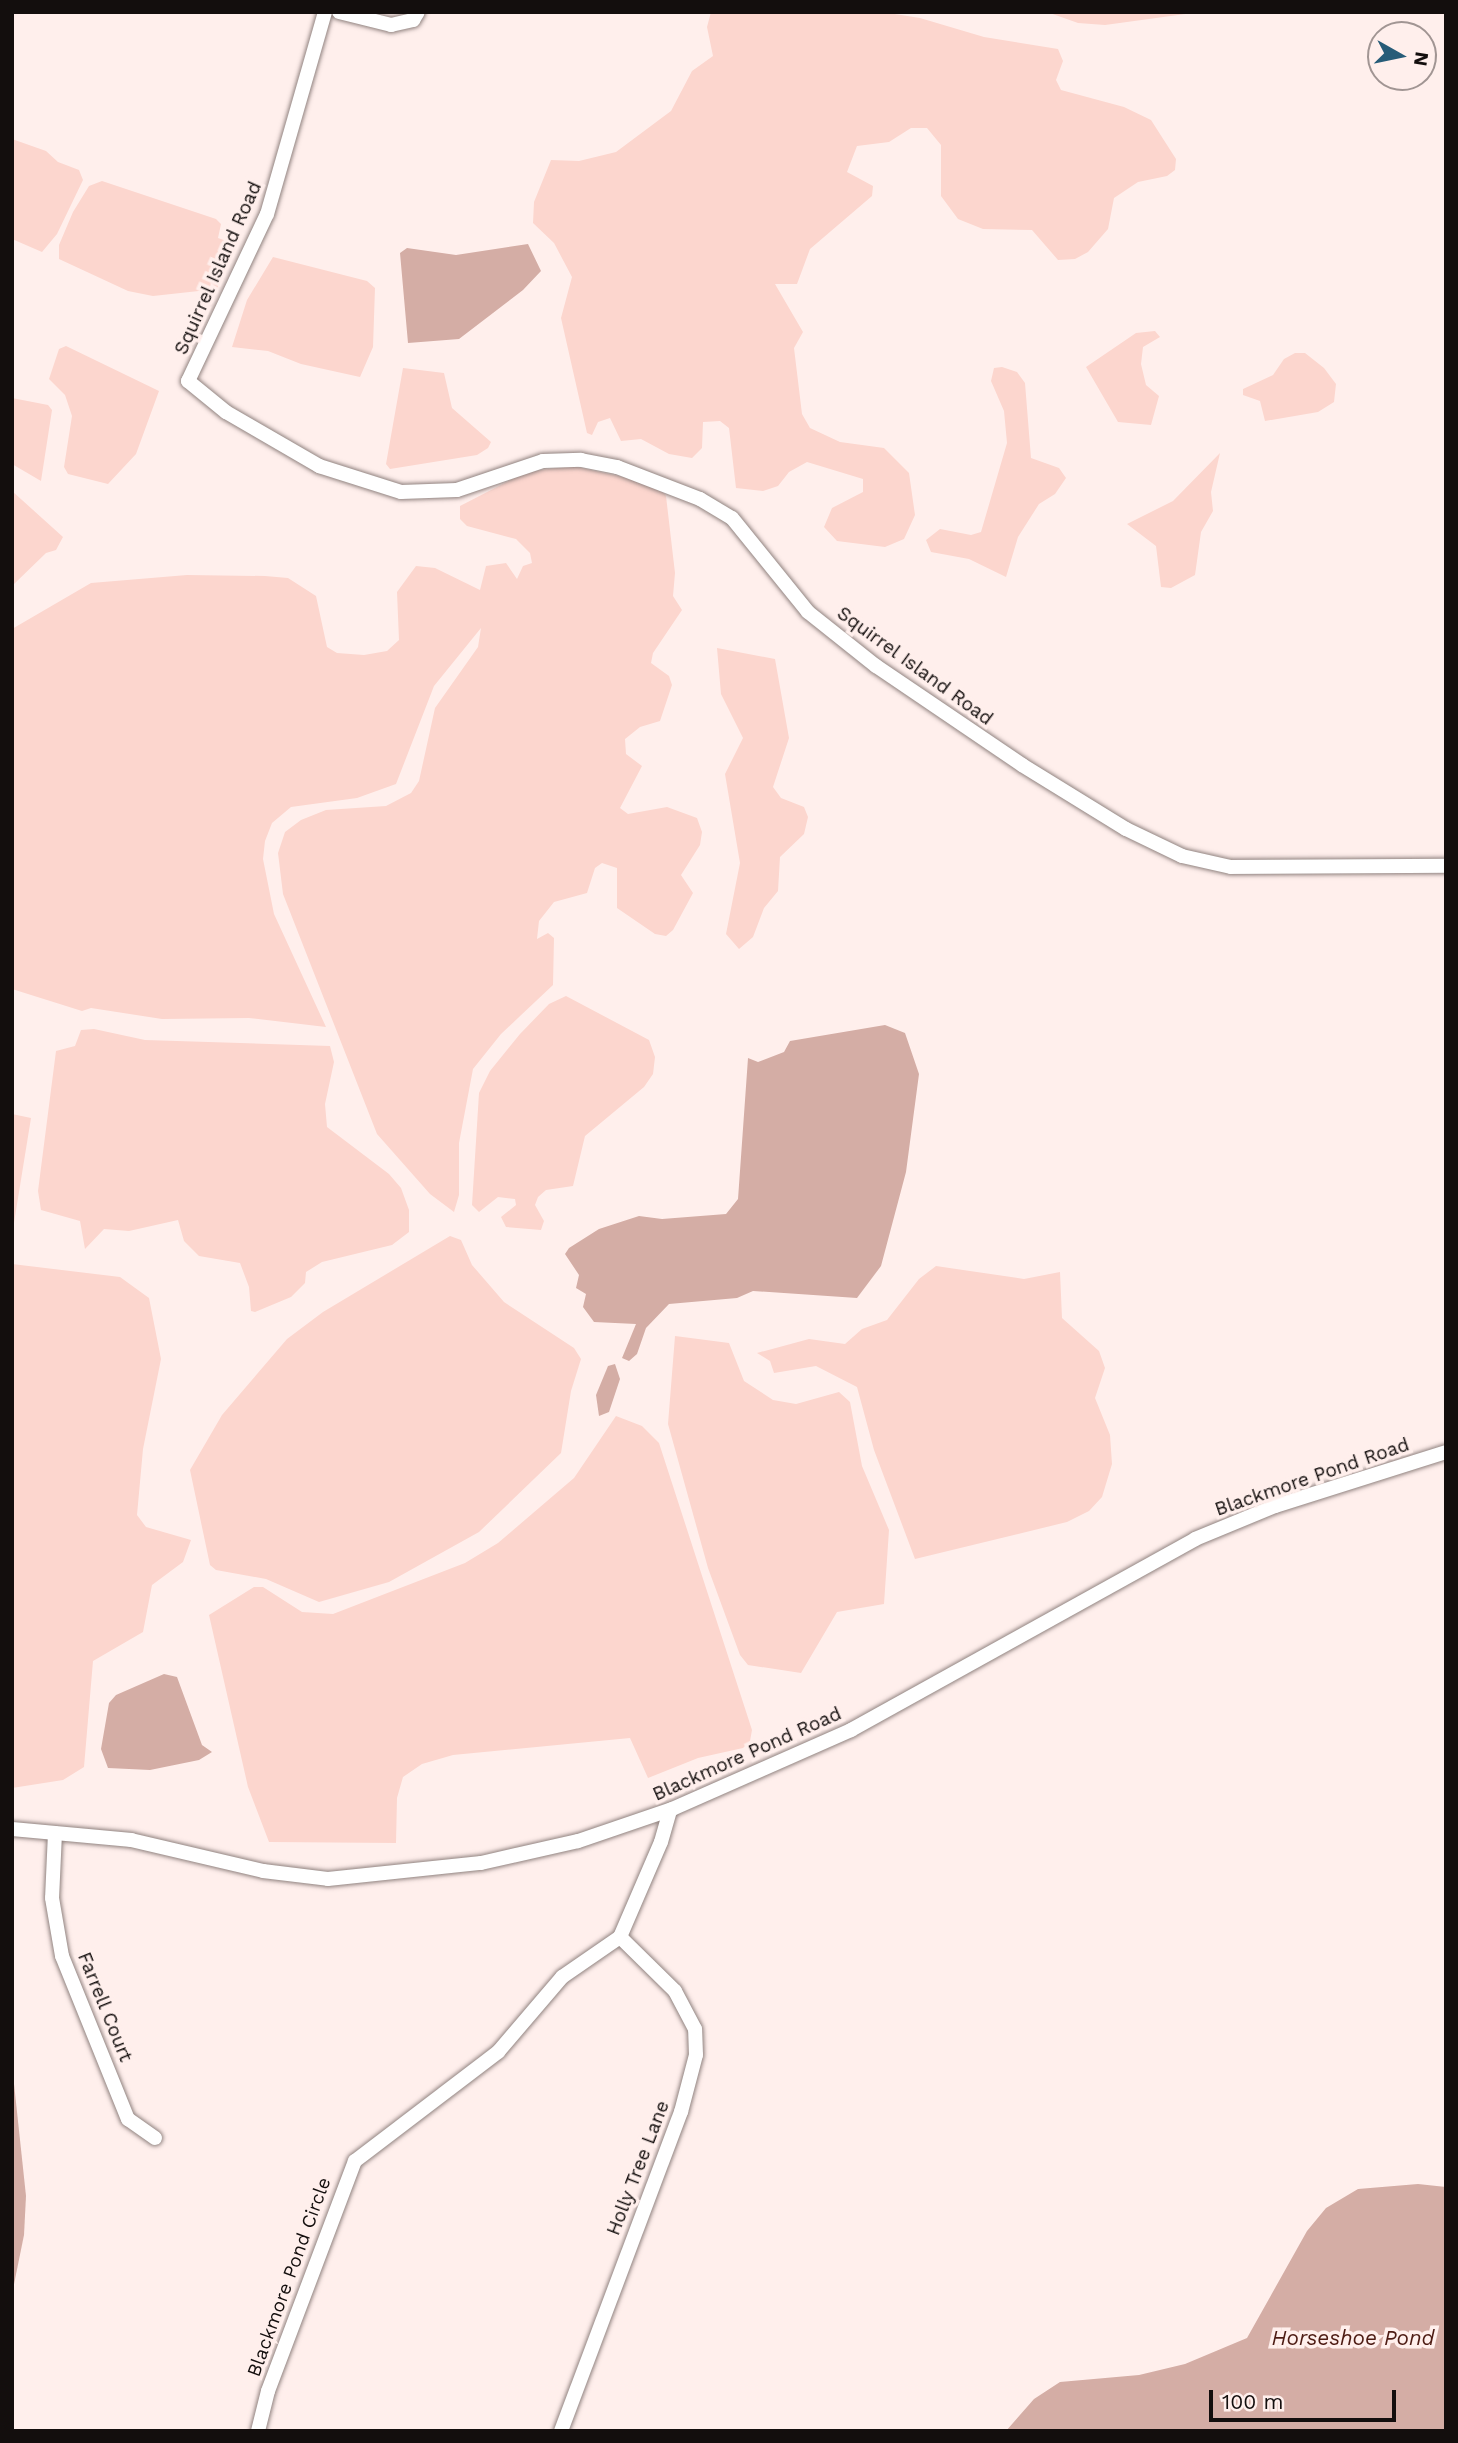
<!DOCTYPE html>
<style>
body{margin:0}
#map{position:relative;width:1458px;height:2443px;overflow:hidden;background:#ffefec;font-family:"Work Sans",sans-serif}
div>[style]{position:absolute}
[style*='--x']{left:calc(var(--x)*1px);top:calc(var(--y)*1px);width:calc(var(--w)*1px);rotate:calc(var(--a)*1deg)}
.green>*{inset:0;background:#fcd6ce}
.water>*{inset:0;background:#d4ada5}
.roads{filter:drop-shadow(0 0 2px #918380) drop-shadow(0 0 2px #918380)}
.street>*{height:14px;margin:-7px;padding:0 7px;transform-origin:7px;border-radius:7px;background:#fff}
span{translate:-50% -50%;white-space:nowrap;text-align:center;line-height:1.15;-webkit-text-stroke:7px #ffefec;paint-order:stroke}
.street-label{font-size:19px;color:#130e0d}
.water-label{font-size:21px;color:#4d1b13;font-style:italic}
.frame{position:absolute;inset:0;border:14px solid #130e0d;pointer-events:none}
.north{position:absolute;left:1367px;top:21px;width:70px;height:70px;box-sizing:border-box;background:#ffefec;border:2px solid #a19593;border-radius:50%;rotate:99deg;font-size:19px;font-weight:700;line-height:28px;text-align:center;color:#130e0d}
.north::after{content:'';display:block;margin:auto;width:24px;height:32px;background:#275c78;clip-path:polygon(50% 0,100% 100%,50% 72%,0 100%)}
.scale{position:absolute;left:1209px;top:2390px;width:187px;height:32px;box-sizing:border-box;border:4px solid #130e0d;border-top:0;padding-left:9px;font-size:21px;line-height:24px;white-space:nowrap;color:#130e0d;-webkit-text-stroke:5px #ffefec;paint-order:stroke}
</style>
<div id="map">
<div class="green">
<div style="clip-path:polygon(711px 12px,882px 12px,920px 18px,984px 37px,1058px 49px,1063px 61px,1056px 80px,1061px 90px,1124px 107px,1151px 120px,1176px 159px,1175px 170px,1167px 176px,1138px 182px,1114px 198px,1108px 229px,1088px 252px,1075px 259px,1058px 260px,1032px 230px,983px 229px,958px 219px,941px 196px,941px 145px,927px 128px,911px 128px,889px 142px,857px 146px,847px 172px,873px 186px,872px 196px,810px 249px,797px 284px,775px 284px,803px 332px,794px 348px,802px 414px,810px 428px,840px 442px,884px 448px,909px 473px,915px 515px,904px 539px,885px 547px,837px 541px,824px 527px,832px 508px,863px 492px,863px 479px,807px 462px,789px 472px,778px 486px,763px 491px,736px 488px,729px 428px,720px 421px,703px 422px,702px 448px,692px 458px,669px 454px,641px 439px,621px 441px,610px 418px,598px 422px,592px 435px,587px 433px,561px 318px,572px 277px,554px 243px,533px 223px,534px 202px,551px 160px,579px 161px,616px 152px,671px 111px,692px 71px,713px 56px,707px 27px)"></div>
<div style="clip-path:polygon(1047px 12px,1200px 12px,1105px 25px,1078px 23px)"></div>
<div style="clip-path:polygon(12px 139px,46px 151px,58px 162px,79px 170px,83px 180px,57px 234px,42px 252px,12px 239px)"></div>
<div style="clip-path:polygon(102px 181px,216px 219px,221px 224px,218px 238px,232px 243px,217px 289px,153px 296px,128px 291px,59px 259px,59px 245px,73px 212px,89px 186px)"></div>
<div style="clip-path:polygon(273px 257px,367px 281px,375px 288px,373px 347px,360px 377px,301px 364px,268px 351px,232px 347px,247px 300px)"></div>
<div style="clip-path:polygon(1155px 331px,1160px 337px,1143px 347px,1141px 364px,1146px 385px,1159px 396px,1151px 425px,1118px 422px,1086px 367px,1136px 333px)"></div>
<div style="clip-path:polygon(66px 346px,159px 391px,136px 454px,108px 484px,68px 474px,64px 467px,72px 416px,65px 395px,49px 379px,59px 349px)"></div>
<div style="clip-path:polygon(1295px 353px,1305px 353px,1324px 368px,1336px 384px,1334px 402px,1318px 412px,1265px 421px,1260px 401px,1243px 395px,1243px 389px,1273px 375px,1284px 359px)"></div>
<div style="clip-path:polygon(1002px 367px,1017px 372px,1025px 383px,1031px 458px,1059px 468px,1066px 478px,1055px 494px,1039px 504px,1018px 537px,1006px 577px,969px 559px,931px 552px,926px 540px,940px 529px,971px 535px,981px 532px,1007px 443px,1004px 411px,991px 381px,994px 368px)"></div>
<div style="clip-path:polygon(403px 368px,444px 373px,452px 408px,491px 442px,488px 448px,477px 455px,390px 469px,386px 464px)"></div>
<div style="clip-path:polygon(12px 398px,48px 405px,52px 410px,41px 481px,12px 464px)"></div>
<div style="clip-path:polygon(1220px 453px,1211px 492px,1213px 511px,1201px 532px,1195px 575px,1171px 588px,1161px 587px,1156px 546px,1127px 524px,1173px 501px)"></div>
<div style="clip-path:polygon(572px 466px,628px 478px,660px 488px,666px 496px,675px 573px,673px 596px,682px 610px,653px 653px,651px 663px,669px 676px,672px 685px,660px 721px,640px 727px,625px 739px,626px 754px,642px 766px,620px 808px,628px 814px,667px 807px,697px 818px,702px 832px,700px 845px,681px 875px,693px 893px,673px 930px,666px 936px,655px 934px,617px 908px,617px 868px,602px 863px,595px 868px,587px 893px,554px 902px,539px 921px,537px 939px,548px 933px,554px 938px,553px 985px,501px 1034px,473px 1069px,459px 1143px,459px 1195px,454px 1212px,430px 1194px,377px 1134px,283px 894px,278px 853px,285px 832px,301px 820px,326px 810px,386px 806px,411px 793px,419px 781px,435px 708px,478px 647px,481px 628px,434px 686px,396px 784px,357px 798px,291px 807px,272px 823px,265px 841px,263px 859px,274px 914px,326px 1027px,249px 1018px,162px 1019px,91px 1008px,82px 1011px,12px 989px,12px 629px,91px 583px,187px 575px,265px 576px,288px 578px,316px 596px,327px 647px,337px 653px,364px 655px,387px 651px,399px 640px,397px 592px,416px 566px,435px 568px,480px 590px,486px 566px,506px 563px,517px 579px,523px 566px,532px 563px,530px 553px,516px 539px,467px 526px,460px 519px,460px 506px,526px 472px)"></div>
<div style="clip-path:polygon(12px 491px,63px 537px,56px 550px,46px 553px,12px 586px)"></div>
<div style="clip-path:polygon(717px 648px,775px 659px,789px 738px,773px 787px,781px 798px,804px 807px,808px 817px,804px 834px,780px 857px,778px 891px,764px 908px,753px 937px,739px 949px,726px 934px,740px 863px,725px 774px,743px 738px,721px 694px)"></div>
<div style="clip-path:polygon(566px 996px,649px 1040px,655px 1057px,653px 1074px,644px 1087px,585px 1136px,573px 1186px,546px 1190px,538px 1197px,535px 1205px,544px 1221px,541px 1230px,506px 1227px,501px 1217px,516px 1205px,515px 1199px,498px 1197px,479px 1212px,472px 1205px,479px 1093px,490px 1071px,520px 1034px,549px 1004px)"></div>
<div style="clip-path:polygon(94px 1029px,145px 1040px,330px 1046px,334px 1062px,325px 1104px,327px 1127px,389px 1174px,401px 1188px,409px 1210px,409px 1232px,392px 1245px,322px 1262px,306px 1272px,305px 1283px,291px 1297px,255px 1312px,251px 1311px,249px 1287px,240px 1263px,199px 1256px,184px 1241px,178px 1220px,129px 1231px,104px 1229px,85px 1249px,80px 1221px,41px 1210px,38px 1191px,56px 1051px,75px 1046px,81px 1030px)"></div>
<div style="clip-path:polygon(12px 1114px,31px 1118px,12px 1235px)"></div>
<div style="clip-path:polygon(450px 1236px,461px 1240px,472px 1265px,504px 1302px,574px 1348px,581px 1359px,571px 1391px,561px 1453px,479px 1532px,389px 1582px,319px 1602px,266px 1579px,216px 1570px,210px 1565px,190px 1470px,222px 1415px,287px 1339px,323px 1312px)"></div>
<div style="clip-path:polygon(12px 1264px,120px 1277px,149px 1298px,161px 1359px,143px 1449px,137px 1515px,146px 1527px,191px 1540px,183px 1562px,152px 1585px,143px 1632px,93px 1661px,84px 1767px,63px 1780px,12px 1788px)"></div>
<div style="clip-path:polygon(936px 1266px,1024px 1279px,1060px 1272px,1062px 1318px,1099px 1351px,1105px 1368px,1095px 1398px,1110px 1435px,1112px 1464px,1102px 1497px,1089px 1511px,1067px 1522px,915px 1559px,874px 1450px,857px 1387px,816px 1366px,774px 1373px,770px 1361px,757px 1353px,809px 1339px,845px 1344px,862px 1329px,887px 1320px,919px 1279px)"></div>
<div style="clip-path:polygon(675px 1336px,729px 1343px,744px 1381px,773px 1400px,796px 1404px,839px 1392px,850px 1402px,862px 1466px,889px 1530px,884px 1604px,837px 1612px,801px 1673px,748px 1665px,740px 1655px,708px 1568px,668px 1424px)"></div>
<div style="clip-path:polygon(616px 1416px,642px 1426px,659px 1443px,752px 1730px,750px 1741px,743px 1748px,698px 1758px,648px 1778px,630px 1738px,453px 1755px,422px 1764px,403px 1777px,397px 1798px,396px 1843px,269px 1842px,248px 1787px,209px 1615px,254px 1587px,263px 1587px,302px 1612px,333px 1614px,465px 1563px,498px 1543px,574px 1478px)"></div>
</div>
<div class="water">
<div style="clip-path:polygon(528px 244px,541px 271px,523px 290px,459px 339px,408px 343px,400px 253px,407px 248px,456px 255px)"></div>
<div style="clip-path:polygon(885px 1025px,905px 1033px,919px 1074px,906px 1172px,881px 1266px,857px 1298px,753px 1291px,737px 1298px,669px 1304px,646px 1328px,637px 1354px,629px 1361px,622px 1358px,636px 1324px,594px 1322px,583px 1307px,586px 1294px,576px 1288px,579px 1275px,565px 1254px,569px 1248px,599px 1229px,639px 1216px,662px 1219px,726px 1214px,738px 1199px,748px 1058px,758px 1062px,784px 1052px,790px 1041px)"></div>
<div style="clip-path:polygon(615px 1364px,620px 1379px,609px 1412px,599px 1416px,596px 1395px,608px 1366px)"></div>
<div style="clip-path:polygon(164px 1674px,177px 1677px,202px 1745px,212px 1752px,199px 1760px,150px 1770px,108px 1768px,101px 1749px,109px 1703px,116px 1695px)"></div>
<div style="clip-path:polygon(12px 2065px,26px 2196px,24px 2235px,12px 2294px)"></div>
<div style="clip-path:polygon(1418px 2184px,1446px 2187px,1446px 2431px,1006px 2431px,1034px 2399px,1060px 2382px,1139px 2375px,1185px 2364px,1247px 2338px,1307px 2231px,1326px 2208px,1358px 2189px)"></div>
</div>
<div class="roads">
<div class="street">
<div style="--x:325;--y:12;--w:210;--a:106"></div>
<div style="--x:267;--y:214;--w:185;--a:115.3"></div>
<div style="--x:188;--y:381;--w:49;--a:39.2"></div>
<div style="--x:226;--y:412;--w:108;--a:30.1"></div>
<div style="--x:319;--y:466;--w:86;--a:17.6"></div>
<div style="--x:401;--y:492;--w:56;--a:-2"></div>
<div style="--x:457;--y:490;--w:91;--a:-18.6"></div>
<div style="--x:543;--y:461;--w:38;--a:-2"></div>
<div style="--x:581;--y:460;--w:37;--a:11"></div>
<div style="--x:617;--y:467;--w:89;--a:21.1"></div>
<div style="--x:700;--y:499;--w:37;--a:31"></div>
<div style="--x:732;--y:518;--w:121;--a:51"></div>
<div style="--x:808;--y:612;--w:87;--a:38.5"></div>
<div style="--x:876;--y:666;--w:176;--a:34.1"></div>
<div style="--x:1022;--y:765;--w:122;--a:31.6"></div>
<div style="--x:1126;--y:829;--w:62;--a:25.7"></div>
<div style="--x:1182;--y:856;--w:50;--a:12.7"></div>
<div style="--x:1231;--y:867;--w:215;--a:-0.3"></div>
<div style="--x:339;--y:12;--w:54;--a:14"></div>
<div style="--x:391;--y:25;--w:23;--a:-13"></div>
<div style="--x:413;--y:20;--w:9;--a:-58"></div>
<div style="--x:12;--y:1829;--w:120;--a:5.3"></div>
<div style="--x:131;--y:1840;--w:136;--a:13.2"></div>
<div style="--x:263;--y:1871;--w:65;--a:7"></div>
<div style="--x:328;--y:1879;--w:154;--a:-6"></div>
<div style="--x:481;--y:1863;--w:99;--a:-12.8"></div>
<div style="--x:578;--y:1841;--w:99;--a:-18.8"></div>
<div style="--x:672;--y:1809;--w:196;--a:-23.8"></div>
<div style="--x:851;--y:1730;--w:393;--a:-29"></div>
<div style="--x:1195;--y:1539;--w:87;--a:-22.4"></div>
<div style="--x:1275;--y:1506;--w:179;--a:-17.5"></div>
<div style="--x:55;--y:1833;--w:65;--a:92.6"></div>
<div style="--x:52;--y:1898;--w:59;--a:80.2"></div>
<div style="--x:62;--y:1956;--w:176;--a:68"></div>
<div style="--x:128;--y:2119;--w:33;--a:35"></div>
<div style="--x:258;--y:2431;--w:41;--a:-76"></div>
<div style="--x:268;--y:2391;--w:246;--a:-69.3"></div>
<div style="--x:355;--y:2161;--w:180;--a:-37.3"></div>
<div style="--x:498;--y:2052;--w:99;--a:-49.5"></div>
<div style="--x:562;--y:1977;--w:70;--a:-34.6"></div>
<div style="--x:620;--y:1937;--w:103;--a:-66.7"></div>
<div style="--x:661;--y:1842;--w:33;--a:-74"></div>
<div style="--x:561;--y:2431;--w:341;--a:-69.4"></div>
<div style="--x:681;--y:2112;--w:59;--a:-75.3"></div>
<div style="--x:696;--y:2055;--w:26;--a:-92"></div>
<div style="--x:695;--y:2029;--w:43;--a:-117.8"></div>
<div style="--x:675;--y:1991;--w:77;--a:-135.5"></div>
</div>
</div>
<div class="street-label">
<span style="left:218px;top:268px;rotate:-66deg">Squirrel Island Road</span>
<span style="left:915px;top:666px;rotate:36deg">Squirrel Island Road</span>
<span style="left:1312px;top:1477px;rotate:-19deg">Blackmore Pond Road</span>
<span style="left:747px;top:1754px;rotate:-24deg">Blackmore Pond Road</span>
<span style="left:105px;top:2007px;rotate:68deg">Farrell Court</span>
<span style="left:638px;top:2168px;rotate:-69deg">Holly Tree Lane</span>
<span style="left:289px;top:2277px;rotate:-70deg">Blackmore Pond Circle</span>
</div>
<div class="water-label">
<span style="left:1353px;top:2338px">Horseshoe Pond</span>
</div>
<div class="frame"></div>
<div class="north">N</div>
<div class="scale">100 m</div>
</div>
